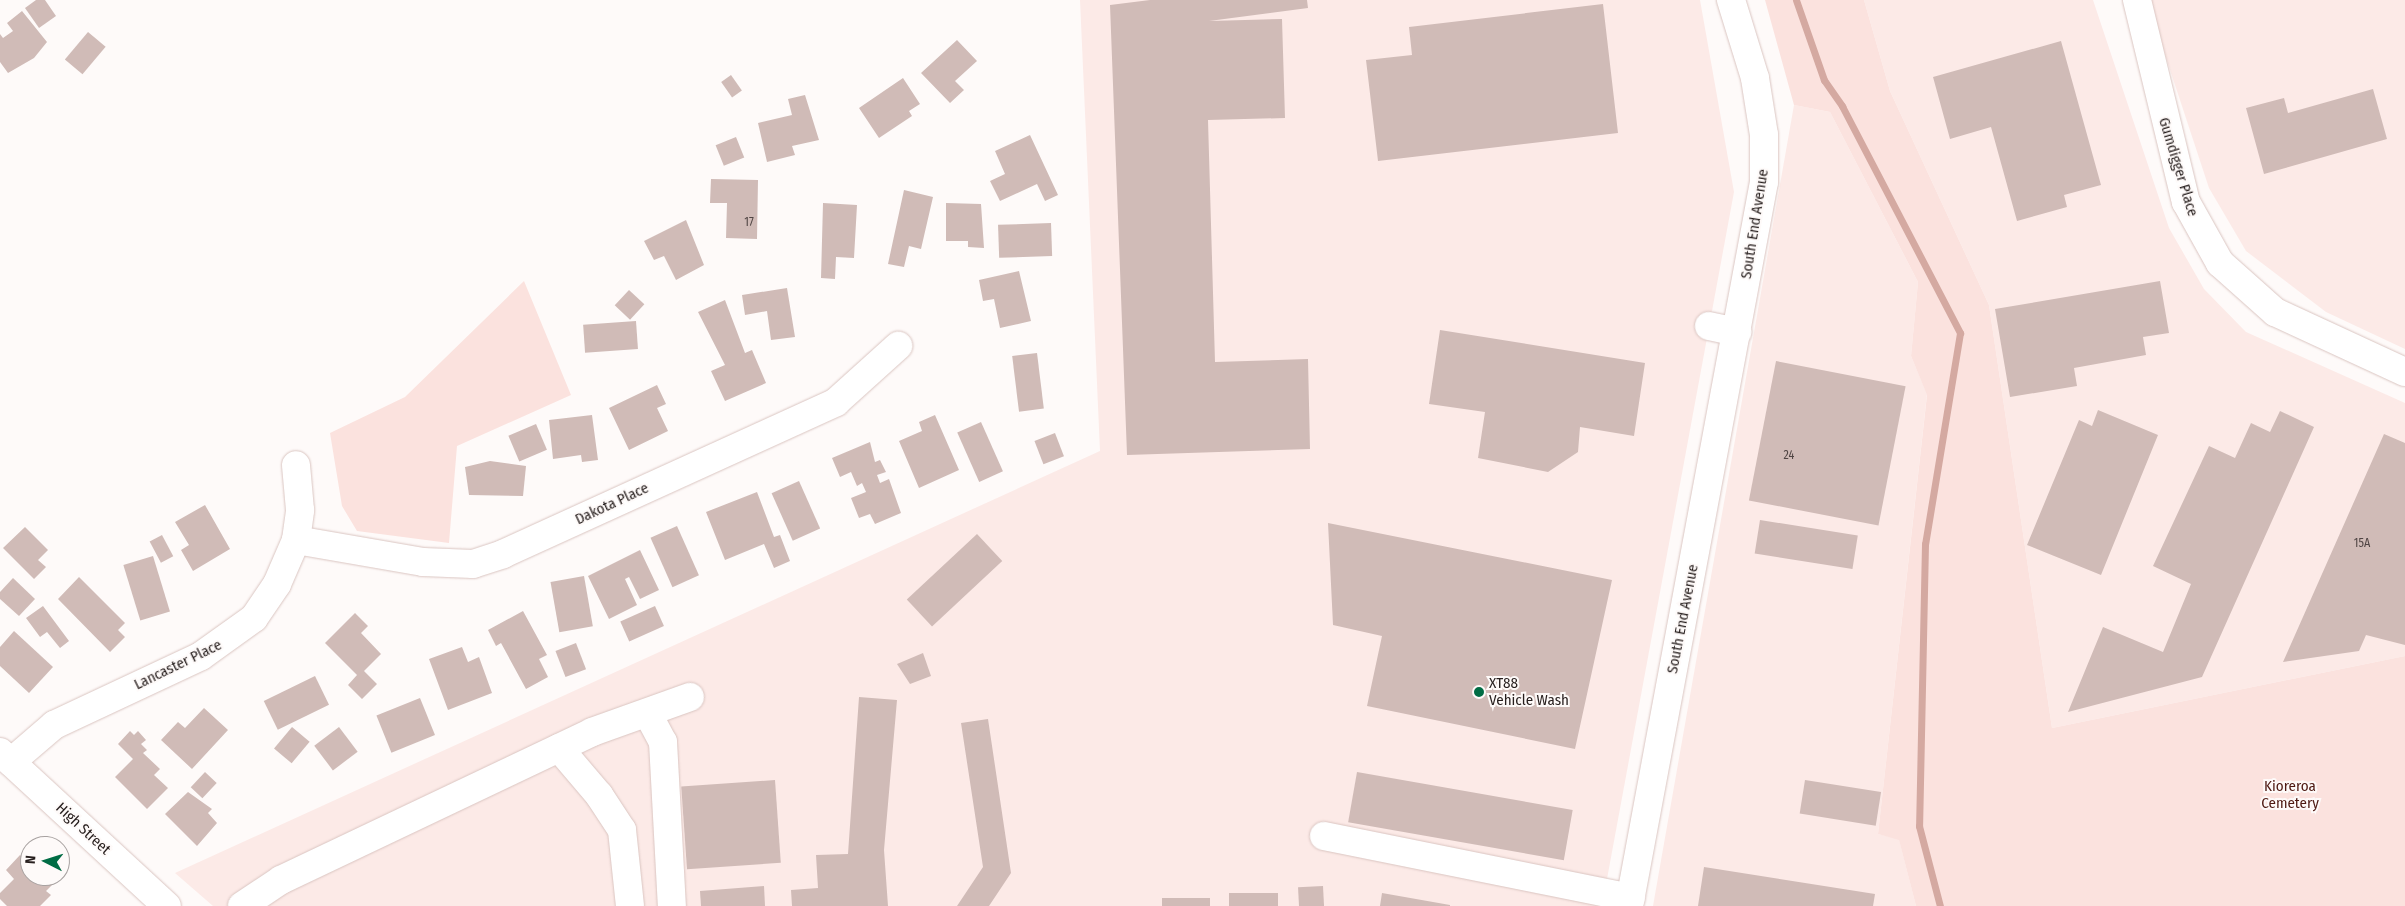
<!DOCTYPE html>
<style>
body{margin:0}
#map{position:relative;width:2405px;height:906px;overflow:hidden;background:#fefaf9;font-family:"Fira Sans Condensed",sans-serif}
div>[style]{position:absolute}
[style*='--x']{left:calc(var(--x)*1px);top:calc(var(--y)*1px);width:calc(var(--w)*1px);rotate:calc(var(--a)*1deg)}
.built>*{inset:0;background:#fceae7}
.green>*{inset:0;background:#fbe2de}
.stream>*{height:7px;margin:-3.5px;padding:0 3.5px;transform-origin:3.5px;border-radius:3.5px;background:#d4a9a1}
.building>*{inset:0;background:#d0bbb7;transform-origin:0 0}
.roads{filter:drop-shadow(0 0 1px #dac5c1) drop-shadow(0 0 1px #dac5c1)}
.minor>*{height:28px;margin:-14px;padding:0 14px;transform-origin:14px;border-radius:14px;background:#fff}
.dots>*{width:14px;height:14px;translate:-50% -50%;box-sizing:border-box;border:2px solid #fefaf9;border-radius:50%}
span{translate:-50% -50%;white-space:nowrap;text-align:center;line-height:1.15;-webkit-text-stroke:4px #fefaf9;paint-order:stroke}
.number-label{font-size:12px;color:#504544}
.number-label span{-webkit-text-stroke-width:0}
.street-label{font-size:15px;color:#261e1d}
.poi-label{font-size:15px;color:#261e1d}
.left{translate:0 -50%;text-align:left}
.park-label{font-size:15px;color:#4f1a13}
.north{position:absolute;left:20px;top:836px;width:50px;height:50px;box-sizing:border-box;background:#fefaf9;border:1px solid #a8a2a1;border-radius:50%;rotate:275deg;font-size:14px;font-weight:700;line-height:20px;text-align:center;color:#261e1d}
.north::after{content:'';display:block;margin:auto;width:18px;height:22px;background:#006c44;clip-path:polygon(50% 0,100% 100%,50% 72%,0 100%)}
</style>
<div id="map">
<div class="built">
<div style="clip-path:polygon(1080px 0,1700px 0,1734px 192px,1602px 906px,213px 906px,175px 873px,1100px 451px)"></div>
<div style="clip-path:polygon(1864px 0,2093px 0,2169px 228px,2204px 289px,2246px 332px,2405px 403px,2405px 656px,2052px 728px,1989px 305px,1890px 91px)"></div>
<div style="clip-path:polygon(2147px 0,2405px 0,2405px 349px,2326px 312px,2246px 251px,2209px 188px)"></div>
<div style="clip-path:polygon(1794px 105px,1830px 112px,1918px 282px,1911px 356px,1927px 394px,1878px 834px,1899px 839px,1916px 906px,1653px 906px)"></div>
</div>
<div class="green">
<div style="clip-path:polygon(1765px 0,1864px 0,1890px 91px,1989px 305px,2052px 728px,2405px 656px,2405px 906px,1916px 906px,1899px 840px,1878px 834px,1927px 395px,1911px 356px,1918px 282px,1830px 112px,1794px 105px)"></div>
<div style="clip-path:polygon(524px 281px,571px 395px,457px 446px,449px 543px,357px 531px,342px 506px,330px 433px,405px 397px)"></div>
</div>
<div class="stream">
<div style="--x:1796;--y:0;--w:85;--a:70.7"></div>
<div style="--x:1824;--y:80;--w:32;--a:55"></div>
<div style="--x:1842;--y:106;--w:256;--a:62.5"></div>
<div style="--x:1960;--y:333;--w:214;--a:99.4"></div>
<div style="--x:1925;--y:544;--w:282;--a:91.2"></div>
<div style="--x:1919;--y:826;--w:83;--a:75.3"></div>
</div>
<div class="building">
<div style="clip-path:polygon(36px 0,45px 0,56px 16px,39px 28px,25px 8px)"></div>
<div style="clip-path:polygon(1150px 0,1307px 0,1308px 8px,1209px 21px,1282px 19px,1285px 118px,1208px 120px,1215px 362px,1308px 359px,1310px 449px,1127px 455px,1110px 5px)"></div>
<div style="clip-path:polygon(1603px 4px,1618px 133px,1378px 161px,1366px 60px,1412px 55px,1409px 27px)"></div>
<div style="clip-path:polygon(22px 11px,47px 42px,34px 58px,8px 73px,0 62px,0 34px,3px 38px,13px 31px,7px 23px)"></div>
<div style="left:88px;top:32px;width:23px;height:36px;rotate:40deg"></div>
<div style="clip-path:polygon(957px 40px,977px 61px,955px 81px,964px 90px,950px 103px,921px 73px)"></div>
<div style="clip-path:polygon(2061px 41px,2101px 185px,2064px 195px,2067px 207px,2017px 221px,1991px 127px,1950px 139px,1933px 77px)"></div>
<div style="left:731px;top:75px;width:19px;height:12px;rotate:55deg"></div>
<div style="clip-path:polygon(903px 78px,920px 104px,909px 111px,912px 116px,879px 138px,859px 108px)"></div>
<div style="clip-path:polygon(2373px 89px,2387px 139px,2264px 174px,2246px 108px,2284px 98px,2288px 113px)"></div>
<div style="clip-path:polygon(805px 95px,819px 140px,792px 146px,795px 155px,767px 162px,758px 123px,792px 115px,788px 99px)"></div>
<div style="clip-path:polygon(1030px 135px,1058px 195px,1045px 201px,1037px 184px,1000px 201px,990px 181px,1005px 174px,995px 151px)"></div>
<div style="left:736px;top:137px;width:22px;height:22px;rotate:68deg"></div>
<div style="clip-path:polygon(711px 179px,758px 180px,757px 239px,726px 238px,727px 203px,710px 203px)"></div>
<div style="clip-path:polygon(904px 190px,933px 197px,921px 249px,909px 246px,904px 267px,888px 264px)"></div>
<div style="clip-path:polygon(823px 203px,857px 205px,854px 258px,836px 257px,835px 279px,821px 278px)"></div>
<div style="clip-path:polygon(946px 203px,981px 204px,984px 248px,968px 247px,968px 241px,946px 241px)"></div>
<div style="clip-path:polygon(686px 220px,704px 265px,676px 280px,664px 256px,654px 260px,644px 241px)"></div>
<div style="left:1051px;top:223px;width:33px;height:53px;rotate:88deg"></div>
<div style="clip-path:polygon(1019px 271px,1031px 321px,1000px 328px,994px 299px,983px 301px,979px 280px)"></div>
<div style="clip-path:polygon(2160px 281px,2169px 333px,2143px 337px,2146px 355px,2074px 368px,2077px 386px,2010px 397px,1995px 309px)"></div>
<div style="clip-path:polygon(787px 288px,795px 337px,771px 340px,767px 311px,745px 315px,742px 295px)"></div>
<div style="left:629px;top:290px;width:21px;height:21px;rotate:43deg"></div>
<div style="clip-path:polygon(725px 300px,745px 353px,752px 350px,766px 383px,725px 401px,711px 371px,725px 365px,698px 312px)"></div>
<div style="left:636px;top:321px;width:28px;height:53px;rotate:86deg"></div>
<div style="clip-path:polygon(1440px 330px,1645px 363px,1634px 436px,1580px 427px,1578px 452px,1548px 472px,1478px 458px,1485px 412px,1429px 404px)"></div>
<div style="left:1037px;top:353px;width:56px;height:25px;rotate:83deg"></div>
<div style="left:1776px;top:361px;width:132px;height:142px;rotate:11deg"></div>
<div style="clip-path:polygon(657px 385px,666px 404px,657px 408px,668px 431px,629px 450px,609px 408px)"></div>
<div style="clip-path:polygon(2098px 410px,2158px 435px,2101px 575px,2027px 545px,2079px 420px,2092px 426px)"></div>
<div style="clip-path:polygon(2280px 411px,2314px 427px,2202px 677px,2068px 712px,2103px 627px,2163px 652px,2191px 584px,2153px 566px,2209px 446px,2235px 458px,2251px 423px,2270px 432px)"></div>
<div style="clip-path:polygon(592px 415px,598px 460px,582px 462px,581px 455px,553px 459px,549px 420px)"></div>
<div style="clip-path:polygon(935px 415px,959px 470px,919px 488px,899px 441px,922px 431px,919px 422px)"></div>
<div style="left:981px;top:422px;width:54px;height:26px;rotate:66deg"></div>
<div style="left:536px;top:424px;width:28px;height:30px;rotate:67deg"></div>
<div style="left:1055px;top:433px;width:25px;height:22px;rotate:69deg"></div>
<div style="clip-path:polygon(2384px 434px,2405px 443px,2405px 645px,2366px 635px,2359px 651px,2283px 662px)"></div>
<div style="clip-path:polygon(870px 442px,875px 462px,880px 460px,886px 472px,877px 475px,880px 483px,889px 479px,901px 513px,875px 524px,870px 514px,859px 518px,851px 498px,866px 492px,862px 483px,857px 486px,851px 472px,840px 477px,832px 458px)"></div>
<div style="clip-path:polygon(490px 461px,526px 466px,523px 496px,469px 495px,465px 467px)"></div>
<div style="left:799px;top:481px;width:52px;height:30px;rotate:66deg"></div>
<div style="clip-path:polygon(757px 492px,774px 537px,780px 535px,790px 561px,774px 568px,764px 544px,725px 560px,706px 512px)"></div>
<div style="clip-path:polygon(205px 505px,230px 549px,193px 571px,181px 550px,189px 545px,175px 522px)"></div>
<div style="left:1760px;top:520px;width:99px;height:34px;rotate:9deg"></div>
<div style="clip-path:polygon(1328px 523px,1612px 580px,1575px 749px,1367px 706px,1382px 636px,1333px 625px)"></div>
<div style="left:677px;top:526px;width:54px;height:29px;rotate:66deg"></div>
<div style="clip-path:polygon(25px 527px,48px 550px,38px 560px,46px 567px,34px 579px,3px 548px)"></div>
<div style="left:977px;top:534px;width:37px;height:96px;rotate:47deg"></div>
<div style="left:162px;top:535px;width:24px;height:14px;rotate:62deg"></div>
<div style="clip-path:polygon(640px 550px,659px 590px,640px 599px,629px 577px,625px 579px,637px 605px,609px 619px,588px 576px)"></div>
<div style="left:153px;top:556px;width:58px;height:31px;rotate:73deg"></div>
<div style="left:584px;top:576px;width:51px;height:34px;rotate:80deg"></div>
<div style="clip-path:polygon(79px 577px,125px 623px,118px 630px,125px 637px,110px 652px,58px 599px)"></div>
<div style="clip-path:polygon(13px 578px,35px 599px,19px 616px,0 599px,0 592px)"></div>
<div style="clip-path:polygon(43px 606px,69px 641px,60px 648px,47px 632px,40px 637px,26px 618px)"></div>
<div style="left:655px;top:606px;width:22px;height:38px;rotate:66deg"></div>
<div style="clip-path:polygon(523px 611px,547px 655px,539px 659px,548px 677px,526px 689px,501px 643px,496px 646px,488px 630px)"></div>
<div style="clip-path:polygon(355px 613px,368px 626px,361px 633px,381px 654px,364px 671px,377px 684px,362px 699px,348px 685px,357px 675px,325px 643px)"></div>
<div style="clip-path:polygon(14px 631px,53px 667px,29px 693px,0 666px,0 647px)"></div>
<div style="left:576px;top:643px;width:28px;height:22px;rotate:69deg"></div>
<div style="clip-path:polygon(462px 647px,468px 662px,479px 657px,492px 693px,448px 710px,429px 659px)"></div>
<div style="clip-path:polygon(923px 653px,931px 676px,910px 684px,897px 664px)"></div>
<div style="left:315px;top:676px;width:32px;height:57px;rotate:64deg"></div>
<div style="clip-path:polygon(859px 697px,897px 700px,884px 850px,888px 906px,792px 906px,791px 890px,818px 888px,816px 855px,848px 854px)"></div>
<div style="left:420px;top:698px;width:40px;height:47px;rotate:68deg"></div>
<div style="clip-path:polygon(204px 708px,228px 730px,192px 769px,161px 740px,178px 722px,185px 728px)"></div>
<div style="clip-path:polygon(988px 719px,1011px 873px,989px 906px,957px 906px,983px 867px,961px 723px)"></div>
<div style="left:292px;top:727px;width:23px;height:28px;rotate:40deg"></div>
<div style="left:339px;top:727px;width:31px;height:31px;rotate:53deg"></div>
<div style="clip-path:polygon(130px 731px,134px 735px,138px 731px,146px 740px,141px 744px,147px 750px,143px 753px,160px 769px,154px 775px,168px 788px,147px 809px,115px 777px,133px 759px,118px 744px)"></div>
<div style="left:205px;top:772px;width:16px;height:21px;rotate:43deg"></div>
<div style="left:1357px;top:772px;width:219px;height:51px;rotate:10deg"></div>
<div style="left:775px;top:780px;width:83px;height:94px;rotate:86deg"></div>
<div style="left:1805px;top:780px;width:77px;height:34px;rotate:9deg"></div>
<div style="clip-path:polygon(188px 792px,212px 809px,208px 813px,217px 823px,197px 846px,165px 814px)"></div>
<div style="clip-path:polygon(20px 855px,27px 861px,30px 858px,30px 876px,46px 876px,52px 885px,46px 891px,51px 895px,40px 906px,7px 906px,0 899px,0 893px,14px 879px,6px 870px)"></div>
<div style="clip-path:polygon(1704px 867px,1875px 894px,1873px 906px,1698px 906px)"></div>
<div style="clip-path:polygon(764px 886px,765px 906px,701px 906px,700px 891px)"></div>
<div style="left:1323px;top:886px;width:20px;height:25px;rotate:87deg"></div>
<div style="left:1229px;top:893px;width:49px;height:13px"></div>
<div style="clip-path:polygon(1382px 893px,1450px 905px,1450px 906px,1380px 906px)"></div>
<div style="left:1210px;top:898px;width:8px;height:48px;rotate:90deg"></div>
</div>
<div class="roads">
<div class="minor">
<div style="--x:2137;--y:0;--w:208;--a:76.4"></div>
<div style="--x:2186;--y:202;--w:70;--a:60.9"></div>
<div style="--x:2220;--y:263;--w:74;--a:41.7"></div>
<div style="--x:2275;--y:312;--w:143;--a:24.8"></div>
<div style="--x:1709;--y:326;--w:29;--a:12"></div>
<div style="--x:296;--y:540;--w:129;--a:9.8"></div>
<div style="--x:423;--y:562;--w:50;--a:2.3"></div>
<div style="--x:473;--y:564;--w:32;--a:-18"></div>
<div style="--x:503;--y:554;--w:366;--a:-24.5"></div>
<div style="--x:836;--y:402;--w:84;--a:-42.1"></div>
<div style="--x:648;--y:714;--w:32;--a:62"></div>
<div style="--x:663;--y:742;--w:164;--a:86.9"></div>
<div style="--x:559;--y:748;--w:62;--a:49.6"></div>
<div style="--x:599;--y:795;--w:42;--a:56.7"></div>
<div style="--x:622;--y:830;--w:76;--a:84"></div>
<div style="--x:0;--y:752;--w:227;--a:42.7"></div>
<div style="--x:11;--y:762;--w:57;--a:-40.7"></div>
<div style="--x:54;--y:725;--w:162;--a:-25.1"></div>
<div style="--x:201;--y:656;--w:65;--a:-35.6"></div>
<div style="--x:254;--y:618;--w:41;--a:-55.9"></div>
<div style="--x:277;--y:584;--w:48;--a:-66.6"></div>
<div style="--x:296;--y:540;--w:30;--a:-82"></div>
<div style="--x:300;--y:510;--w:45;--a:-95.1"></div>
<div style="--x:1324;--y:836;--w:313;--a:11.4"></div>
<div style="--x:242;--y:906;--w:47;--a:-33.7"></div>
<div style="--x:281;--y:880;--w:344;--a:-25.4"></div>
<div style="--x:592;--y:732;--w:104;--a:-19.7"></div>
<div style="--x:1629;--y:906;--w:736;--a:-79.44"></div>
<div style="--x:1764;--y:182;--w:47;--a:-90"></div>
<div style="--x:1764;--y:135;--w:58;--a:-99"></div>
<div style="--x:1755;--y:78;--w:82;--a:-107.1"></div>
</div>
</div>
<div class="dots">
<div style="left:1479px;top:692px;background:#006c44"></div>
</div>
<div class="number-label">
<span style="left:749px;top:223px">17</span>
<span style="left:1789px;top:456px">24</span>
<span style="left:2362px;top:544px">15A</span>
</div>
<div class="street-label">
<span style="left:2178px;top:167px;rotate:73deg">Gumdigger Place</span>
<span style="left:1755px;top:224px;rotate:-81deg">South End Avenue</span>
<span style="left:612px;top:504px;rotate:-25deg">Dakota Place</span>
<span style="left:1683px;top:619px;rotate:-79deg">South End Avenue</span>
<span style="left:178px;top:665px;rotate:-26deg">Lancaster Place</span>
<span style="left:83px;top:829px;rotate:43deg">High Street</span>
</div>
<div class="poi-label">
<span class="left" style="left:1489px;top:692px">XT88<br>Vehicle Wash</span>
</div>
<div class="park-label">
<span style="left:2290px;top:795px">Kioreroa<br>Cemetery</span>
</div>
<div class="north">N</div>
</div>
